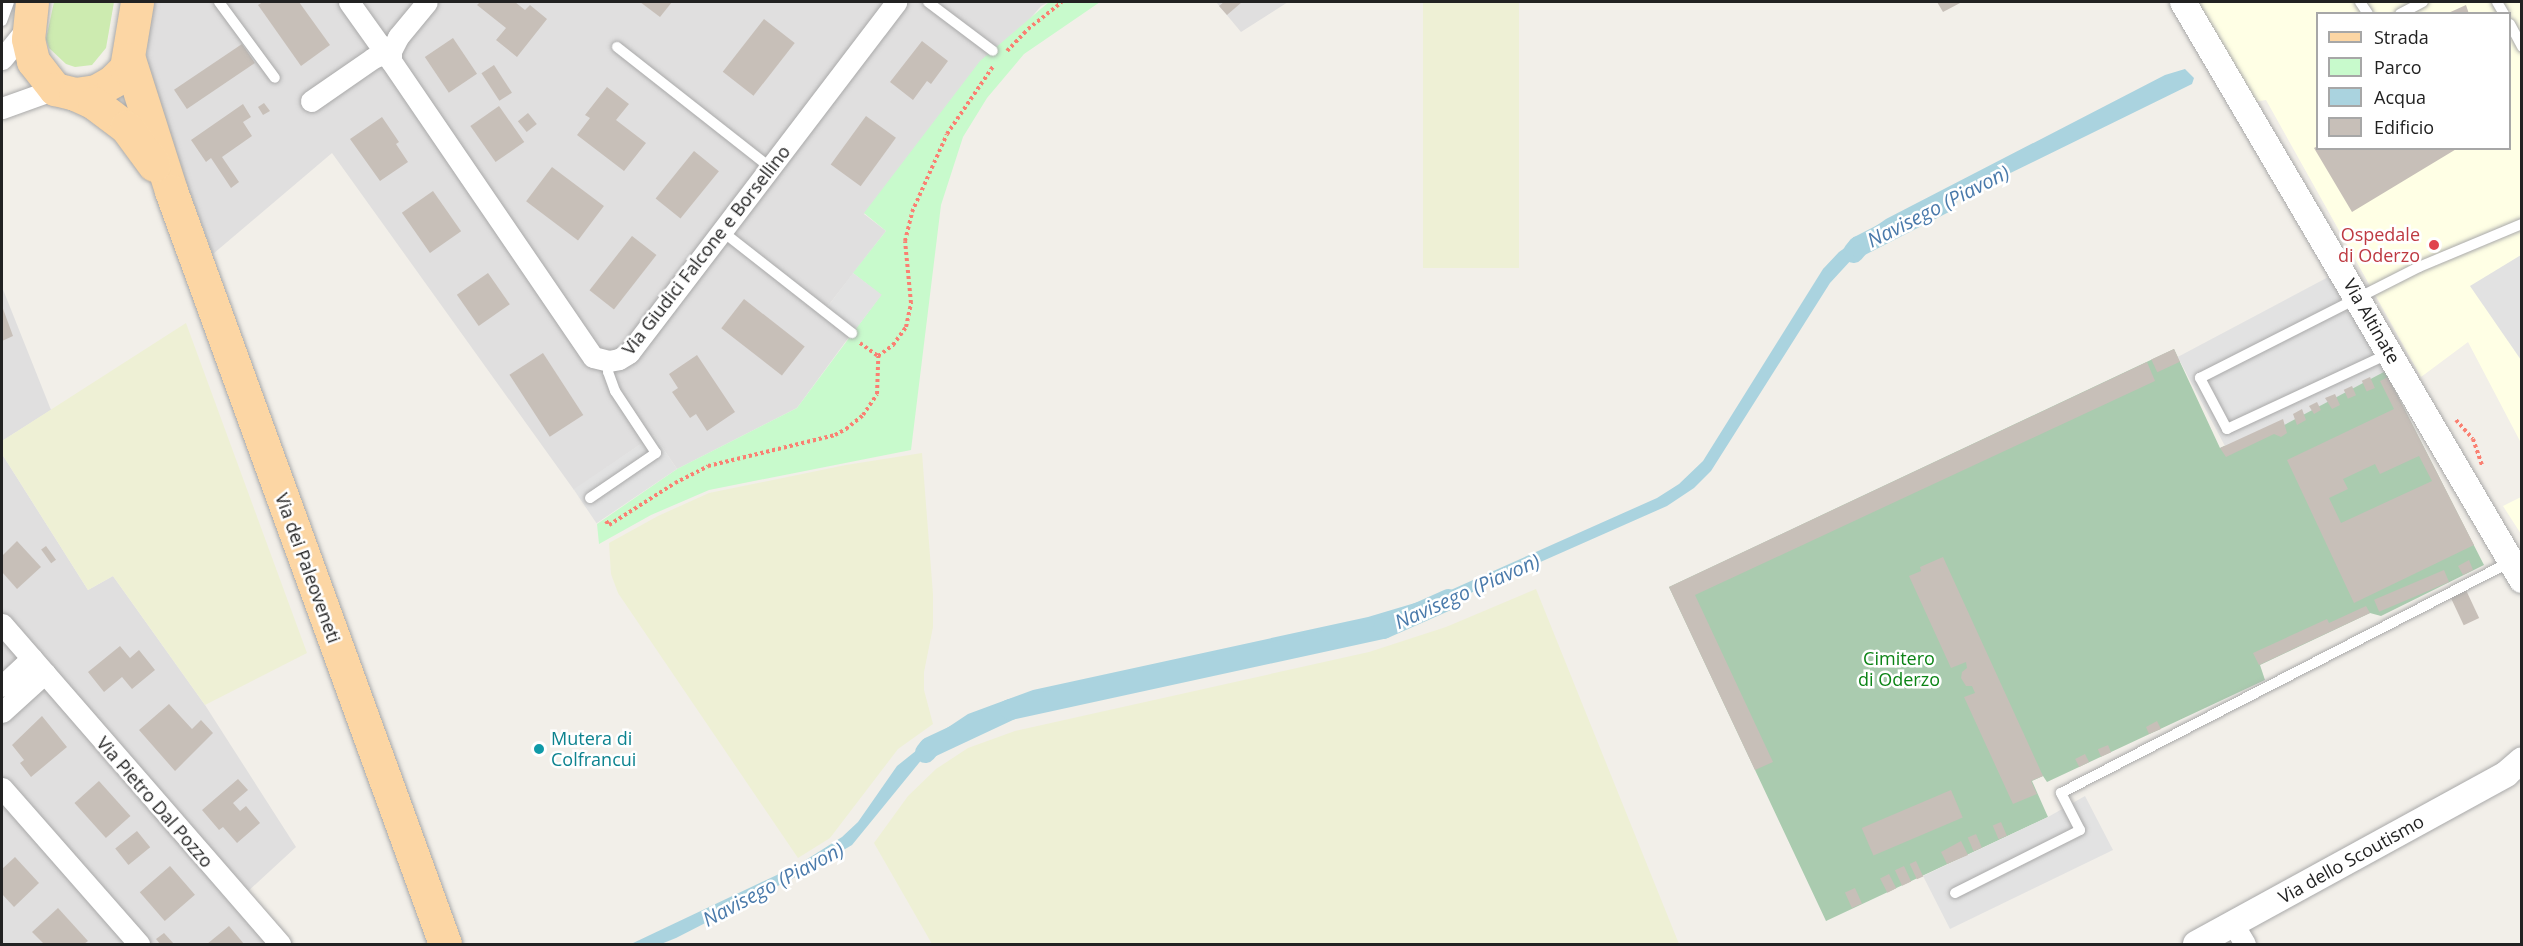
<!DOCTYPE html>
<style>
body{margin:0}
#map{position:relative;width:2523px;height:946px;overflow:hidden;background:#f2efe9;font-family:"Open Sans",sans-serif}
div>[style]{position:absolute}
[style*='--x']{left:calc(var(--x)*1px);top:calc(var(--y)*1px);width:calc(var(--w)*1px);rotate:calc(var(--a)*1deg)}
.residential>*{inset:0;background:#e0dfdf}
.education>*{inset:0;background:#ffffe5}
.farmland>*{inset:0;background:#eef0d5;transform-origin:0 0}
.grass>*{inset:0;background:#cdebb0}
.cemetery>*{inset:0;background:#aacbaf}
.park>*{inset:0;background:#c8facc}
.parking>*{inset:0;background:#e2e2e2;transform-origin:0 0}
.water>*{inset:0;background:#aad3df}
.canal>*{height:21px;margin:-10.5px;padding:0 10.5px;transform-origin:10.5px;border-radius:10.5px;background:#aad3df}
.building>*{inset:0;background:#c7bfb8;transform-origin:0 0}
.path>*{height:4px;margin-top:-2px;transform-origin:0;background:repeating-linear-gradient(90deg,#fa8072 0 3px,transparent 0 6px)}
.roads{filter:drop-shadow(0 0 2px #a9a9a9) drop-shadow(0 0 2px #a9a9a9)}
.service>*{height:10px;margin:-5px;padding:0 5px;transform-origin:5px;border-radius:5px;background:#fff}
.minor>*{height:21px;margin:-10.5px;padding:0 10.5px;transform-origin:10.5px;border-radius:10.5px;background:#fff}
.tertiary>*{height:26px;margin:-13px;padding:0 13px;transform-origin:13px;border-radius:13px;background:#fff}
.primary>*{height:33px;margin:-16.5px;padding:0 16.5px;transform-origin:16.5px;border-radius:16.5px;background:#fcd6a4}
.dots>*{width:16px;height:16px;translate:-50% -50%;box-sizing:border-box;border:3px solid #fff;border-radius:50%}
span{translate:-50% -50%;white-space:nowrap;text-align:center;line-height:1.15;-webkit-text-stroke:5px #fff;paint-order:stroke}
.health-label{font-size:18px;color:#be3a42}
.right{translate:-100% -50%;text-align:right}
.street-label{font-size:18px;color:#222}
.park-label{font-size:18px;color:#0c8416}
.culture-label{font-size:18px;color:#0d838f}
.left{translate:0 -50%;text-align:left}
.water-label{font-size:20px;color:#4a7aab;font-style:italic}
.frame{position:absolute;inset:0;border:3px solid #222;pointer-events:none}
.legend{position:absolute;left:2316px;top:12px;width:195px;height:138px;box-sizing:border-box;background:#fff;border:2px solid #a7a7a7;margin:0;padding:8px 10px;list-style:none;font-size:18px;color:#222}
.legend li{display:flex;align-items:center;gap:12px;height:30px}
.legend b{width:30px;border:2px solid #a7a7a7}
</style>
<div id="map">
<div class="residential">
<div style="clip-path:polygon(149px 2px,1049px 2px,1041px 6px,864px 214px,886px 231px,821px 315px,849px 337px,797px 408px,677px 469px,654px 435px,574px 490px,332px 153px,213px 254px,161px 115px,147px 60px)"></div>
<div style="clip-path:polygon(1216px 2px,1288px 2px,1241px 32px)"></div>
<div style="clip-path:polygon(2px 287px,51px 410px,2px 441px)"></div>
<div style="clip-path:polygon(2px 454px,88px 590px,113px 576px,205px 705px,296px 847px,233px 905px,268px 944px,2px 944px)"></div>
</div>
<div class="education">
<div style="clip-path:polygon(evenodd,2195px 2px,2521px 2px,2521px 443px,2468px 342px,2421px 377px,2266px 100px,2253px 102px,2195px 2px,2318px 14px,2510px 14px,2510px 148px,2318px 148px,2318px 14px)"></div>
<div style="clip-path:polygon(2521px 497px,2521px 534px,2503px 506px)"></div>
</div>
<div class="farmland">
<div style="left:1423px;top:2px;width:96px;height:266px"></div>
<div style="clip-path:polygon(186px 323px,307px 653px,205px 705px,113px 576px,88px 590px,2px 454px,2px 441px)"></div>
<div style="clip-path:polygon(922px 453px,933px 594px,933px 627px,924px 672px,924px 690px,933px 724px,898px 749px,830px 838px,798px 858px,618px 593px,611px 574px,609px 543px,658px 516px,709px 493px,846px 465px)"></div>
<div style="clip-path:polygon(1536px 589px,1679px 944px,932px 944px,874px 843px,908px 796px,936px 769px,968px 748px,1015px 731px,1369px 652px,1446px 627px)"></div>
</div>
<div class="grass">
<div style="clip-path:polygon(54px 2px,114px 2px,106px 48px,92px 65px,75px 67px,66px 64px,49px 48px,46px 39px)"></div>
</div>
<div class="cemetery">
<div style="clip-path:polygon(2174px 349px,2220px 448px,2385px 371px,2484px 565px,2381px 616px,2370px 613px,2260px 665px,2265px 680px,2047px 782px,2043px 776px,2032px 781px,2048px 817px,1826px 921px,1669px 587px)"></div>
</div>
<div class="park">
<div style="clip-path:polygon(1049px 2px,1100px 2px,1024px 54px,987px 98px,963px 137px,941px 205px,911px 450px,709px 490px,651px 515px,599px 544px,597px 524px,677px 469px,797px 408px,881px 295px,853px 273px,886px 231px,864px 213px,980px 61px)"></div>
</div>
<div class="parking">
<div style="clip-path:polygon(2521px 255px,2521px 360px,2470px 286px)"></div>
<div style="left:853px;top:273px;width:36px;height:53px;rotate:37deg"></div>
<div style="left:2334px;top:274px;width:110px;height:177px;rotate:62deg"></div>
<div style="left:654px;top:435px;width:41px;height:97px;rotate:56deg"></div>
<div style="clip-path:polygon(2085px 796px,2113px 850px,1950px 929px,1923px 876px,2048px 817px)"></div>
</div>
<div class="water">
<div style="clip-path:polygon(2185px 69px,2194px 78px,2192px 84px,1994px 181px,1888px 229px,1865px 245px,1830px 283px,1711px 471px,1694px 488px,1667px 506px,1448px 603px,1344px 634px,1005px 708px,961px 729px,923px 758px,852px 845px,815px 867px,676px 938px,661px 944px,631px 944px,798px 865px,842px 837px,858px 822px,897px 766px,932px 738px,968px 714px,1033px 690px,1368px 617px,1435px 597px,1657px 498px,1679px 484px,1703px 461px,1823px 269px,1839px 252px,1886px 219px,2165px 75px)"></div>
</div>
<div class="canal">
<div style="--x:1853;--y:252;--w:8;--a:-50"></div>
<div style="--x:1858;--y:246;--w:99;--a:-27.1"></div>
<div style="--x:925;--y:752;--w:6;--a:-51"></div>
<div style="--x:929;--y:747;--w:89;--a:-25.1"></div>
<div style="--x:1010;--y:709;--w:382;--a:-12.3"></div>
<div style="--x:1383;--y:628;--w:71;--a:-24"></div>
</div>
<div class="building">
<div style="clip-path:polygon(263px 2px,299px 2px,330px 45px,301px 66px,258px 5px)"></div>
<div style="clip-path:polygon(480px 2px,515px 2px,525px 10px,530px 5px,547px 19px,517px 57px,496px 40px,506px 28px,477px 5px)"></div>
<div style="clip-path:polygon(640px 2px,672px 2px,660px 17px)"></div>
<div style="clip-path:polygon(1224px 2px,1242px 2px,1227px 15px,1219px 6px)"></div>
<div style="clip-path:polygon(1937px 2px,1962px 2px,1943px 12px)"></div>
<div style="clip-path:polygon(2466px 5px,2469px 14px,2446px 14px)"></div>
<div style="left:764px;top:19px;width:39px;height:67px;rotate:38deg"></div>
<div style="left:453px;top:38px;width:43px;height:34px;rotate:56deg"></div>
<div style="clip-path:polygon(922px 41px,948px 61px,931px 84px,927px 81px,913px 100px,890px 82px)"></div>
<div style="left:242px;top:44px;width:23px;height:82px;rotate:56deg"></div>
<div style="left:494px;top:65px;width:33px;height:15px;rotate:57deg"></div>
<div style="clip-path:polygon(607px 87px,629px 104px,616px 120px,646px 143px,624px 171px,577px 135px,590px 118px,585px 115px)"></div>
<div style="clip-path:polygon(264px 103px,270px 111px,263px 115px,258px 107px)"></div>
<div style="clip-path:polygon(243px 104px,251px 117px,243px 122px,252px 136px,222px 157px,239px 182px,231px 188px,211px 158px,206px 162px,191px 140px)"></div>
<div style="left:499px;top:106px;width:44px;height:35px;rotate:55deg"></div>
<div style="left:528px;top:113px;width:14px;height:13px;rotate:51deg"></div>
<div style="left:866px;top:116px;width:37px;height:60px;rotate:36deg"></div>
<div style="clip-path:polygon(382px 117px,399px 142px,396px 144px,408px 162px,380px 181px,350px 139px)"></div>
<div style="clip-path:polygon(2318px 146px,2318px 148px,2458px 148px,2352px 212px,2314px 148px)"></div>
<div style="left:694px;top:151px;width:32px;height:61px;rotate:39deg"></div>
<div style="left:552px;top:167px;width:65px;height:43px;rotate:37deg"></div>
<div style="left:433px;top:191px;width:49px;height:38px;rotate:55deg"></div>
<div style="left:632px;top:236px;width:31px;height:69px;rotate:38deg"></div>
<div style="left:488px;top:273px;width:38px;height:38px;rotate:55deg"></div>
<div style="left:744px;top:299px;width:77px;height:37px;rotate:38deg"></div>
<div style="clip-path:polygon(2px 306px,13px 336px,2px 341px)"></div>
<div style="left:2174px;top:349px;width:14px;height:25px;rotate:65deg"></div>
<div style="left:543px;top:353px;width:74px;height:40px;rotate:57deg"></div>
<div style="clip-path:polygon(697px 355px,735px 412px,707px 431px,696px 414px,690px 418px,672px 392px,678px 388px,669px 374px)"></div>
<div style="clip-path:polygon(2147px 362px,2155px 381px,1695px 595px,1773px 762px,1755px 770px,1669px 587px)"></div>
<div style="left:2370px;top:377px;width:12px;height:9px;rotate:66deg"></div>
<div style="clip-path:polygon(evenodd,2388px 377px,2474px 545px,2354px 603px,2287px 460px,2394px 409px,2380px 381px,2388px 377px,2419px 456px,2432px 481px,2341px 523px,2329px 498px,2348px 489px,2343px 479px,2375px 464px,2380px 474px,2419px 456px)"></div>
<div style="left:2352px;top:386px;width:10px;height:9px;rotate:66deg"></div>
<div style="clip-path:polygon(2335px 394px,2340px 405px,2332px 409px,2325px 398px)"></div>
<div style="clip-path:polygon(2317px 402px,2321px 410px,2314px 414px,2309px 406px)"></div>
<div style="clip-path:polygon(2302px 409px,2306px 420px,2297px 425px,2293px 414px)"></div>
<div style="clip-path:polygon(2283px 419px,2287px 433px,2281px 437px,2274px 434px,2226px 457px,2220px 448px)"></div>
<div style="clip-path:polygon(17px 541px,41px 567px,17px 589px,2px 572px,2px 556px)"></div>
<div style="left:46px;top:546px;width:17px;height:6px;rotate:54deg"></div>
<div style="clip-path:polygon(1943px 557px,2043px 776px,2031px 781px,2037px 794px,2013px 804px,1964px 697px,1975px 693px,1972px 686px,1966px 686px,1961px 678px,1962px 672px,1967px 668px,1966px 662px,1951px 668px,1909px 576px,1921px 571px,1920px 567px)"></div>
<div style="clip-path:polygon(2469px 560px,2473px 570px,2463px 575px,2458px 566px)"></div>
<div style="left:2444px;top:570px;width:13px;height:76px;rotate:67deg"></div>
<div style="left:2466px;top:590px;width:31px;height:17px;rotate:65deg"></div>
<div style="clip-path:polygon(2366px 606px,2370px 613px,2259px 665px,2253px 653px,2327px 619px,2329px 623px)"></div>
<div style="clip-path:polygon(120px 646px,130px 658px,139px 650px,155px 670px,132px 689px,122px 677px,104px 692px,88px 672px)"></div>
<div style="clip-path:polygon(169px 704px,192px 729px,201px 720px,213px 733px,175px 771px,139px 730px)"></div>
<div style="clip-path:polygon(42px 716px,67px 747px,31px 777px,20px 763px,24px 760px,12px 745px)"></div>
<div style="clip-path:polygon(2157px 721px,2161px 729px,2149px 734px,2146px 727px)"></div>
<div style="left:2108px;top:745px;width:8px;height:11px;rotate:67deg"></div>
<div style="left:2085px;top:754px;width:9px;height:11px;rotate:63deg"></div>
<div style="clip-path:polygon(238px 779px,248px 790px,233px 803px,240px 811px,246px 806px,260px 823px,237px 843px,223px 827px,219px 830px,202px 810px)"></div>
<div style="left:99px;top:781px;width:47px;height:33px;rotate:48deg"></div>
<div style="left:1951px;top:790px;width:30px;height:97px;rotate:67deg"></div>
<div style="left:2001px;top:822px;width:15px;height:9px;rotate:67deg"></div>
<div style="left:137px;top:831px;width:21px;height:28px;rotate:51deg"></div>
<div style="left:1976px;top:834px;width:15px;height:9px;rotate:67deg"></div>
<div style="clip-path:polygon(1961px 841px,1968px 855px,1947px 864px,1941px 852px)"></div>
<div style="clip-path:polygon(15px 857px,39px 883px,14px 907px,2px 894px,2px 869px)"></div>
<div style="left:1916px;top:861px;width:17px;height:7px;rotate:65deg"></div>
<div style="left:170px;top:866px;width:38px;height:40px;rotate:49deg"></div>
<div style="left:1904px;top:866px;width:17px;height:10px;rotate:65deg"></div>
<div style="left:1889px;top:874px;width:16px;height:10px;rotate:63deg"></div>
<div style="left:1855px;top:888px;width:17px;height:11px;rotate:66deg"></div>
<div style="clip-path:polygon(58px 908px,88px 941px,84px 944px,44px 944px,32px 932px)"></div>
<div style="clip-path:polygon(229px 926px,244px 944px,207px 944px)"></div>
<div style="clip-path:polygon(164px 933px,174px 944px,160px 944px,156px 939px)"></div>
</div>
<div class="path">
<div style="--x:1007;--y:51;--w:30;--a:-46"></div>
<div style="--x:1028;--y:29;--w:43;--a:-38.5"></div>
<div style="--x:860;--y:343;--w:22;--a:36"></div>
<div style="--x:878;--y:356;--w:19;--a:-36"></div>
<div style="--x:893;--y:345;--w:22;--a:-54"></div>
<div style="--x:906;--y:327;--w:25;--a:-78"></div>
<div style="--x:911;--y:303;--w:62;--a:-95.5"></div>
<div style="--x:905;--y:241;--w:30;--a:-76"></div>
<div style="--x:912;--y:212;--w:85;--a:-65.8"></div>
<div style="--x:947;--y:134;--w:83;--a:-55.7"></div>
<div style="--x:2456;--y:420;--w:25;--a:48"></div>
<div style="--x:2473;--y:439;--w:28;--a:71"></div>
<div style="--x:606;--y:521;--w:5;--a:53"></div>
<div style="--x:609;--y:525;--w:78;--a:-32.5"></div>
<div style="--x:675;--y:483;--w:37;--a:-27"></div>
<div style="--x:708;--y:466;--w:131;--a:-13.7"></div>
<div style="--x:835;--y:435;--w:13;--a:-29"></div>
<div style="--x:846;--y:429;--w:22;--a:-39"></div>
<div style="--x:863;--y:415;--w:25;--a:-56"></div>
<div style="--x:877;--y:394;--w:38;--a:-88"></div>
</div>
<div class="roads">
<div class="service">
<div style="--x:219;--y:2;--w:94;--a:53.6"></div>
<div style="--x:928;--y:2;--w:81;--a:37"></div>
<div style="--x:2360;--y:2;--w:14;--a:56"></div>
<div style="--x:2497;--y:2;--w:14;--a:60"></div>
<div style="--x:2400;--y:14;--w:26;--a:-28"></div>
<div style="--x:2;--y:21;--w:20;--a:-70"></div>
<div style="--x:2510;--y:24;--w:26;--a:62"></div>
<div style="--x:617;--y:47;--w:196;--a:38.2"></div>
<div style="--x:723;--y:232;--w:164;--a:38.1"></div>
<div style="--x:2390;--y:353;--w:180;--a:155"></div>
<div style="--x:2227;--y:429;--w:58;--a:-117.9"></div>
<div style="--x:2200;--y:378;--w:246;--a:-26.9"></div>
<div style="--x:2419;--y:267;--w:112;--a:-22.7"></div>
<div style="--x:590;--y:498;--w:80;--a:-34.3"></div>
<div style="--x:656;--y:453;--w:74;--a:-123.5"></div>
<div style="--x:615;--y:391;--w:20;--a:-110"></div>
<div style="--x:608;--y:372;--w:11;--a:-85"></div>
<div style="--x:1955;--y:893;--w:140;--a:-26.7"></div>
<div style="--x:2080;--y:830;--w:42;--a:-117.2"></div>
<div style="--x:2061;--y:793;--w:505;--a:-27.22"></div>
</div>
<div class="minor">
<div style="--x:349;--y:2;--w:52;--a:54.5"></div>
<div style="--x:379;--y:44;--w:14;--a:30"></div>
<div style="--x:391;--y:51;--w:10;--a:90"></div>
<div style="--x:391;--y:61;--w:358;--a:55.7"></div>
<div style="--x:593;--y:357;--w:16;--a:14"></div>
<div style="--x:609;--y:361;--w:10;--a:-11"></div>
<div style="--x:619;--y:359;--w:12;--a:-31"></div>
<div style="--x:629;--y:353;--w:441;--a:-52.7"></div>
<div style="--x:2;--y:59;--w:41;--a:-50.9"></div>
<div style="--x:311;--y:101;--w:75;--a:-34.7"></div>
<div style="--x:373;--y:58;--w:19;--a:-21"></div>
<div style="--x:391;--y:51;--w:16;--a:-63"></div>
<div style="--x:398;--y:37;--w:45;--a:-50.4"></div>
<div style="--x:2;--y:108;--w:56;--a:-19.7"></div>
<div style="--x:2;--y:624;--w:424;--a:49"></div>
<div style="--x:2;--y:686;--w:41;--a:-43"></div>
<div style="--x:2;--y:712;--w:58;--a:-42.2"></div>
<div style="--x:2;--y:788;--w:208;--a:48.7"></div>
<div style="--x:2233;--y:924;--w:23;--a:59"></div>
</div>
<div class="tertiary">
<div style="--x:2183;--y:2;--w:670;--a:59.61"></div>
<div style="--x:2196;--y:944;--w:354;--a:-28.7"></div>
<div style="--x:2506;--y:774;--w:21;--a:-41"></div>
</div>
<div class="primary">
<div style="--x:32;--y:2;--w:37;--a:96"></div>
<div style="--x:28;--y:39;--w:23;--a:77"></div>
<div style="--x:33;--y:61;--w:36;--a:52"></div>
<div style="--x:55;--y:89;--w:21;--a:14"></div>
<div style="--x:75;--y:94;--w:21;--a:-8"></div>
<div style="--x:96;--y:91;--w:20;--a:-30"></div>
<div style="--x:113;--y:81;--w:18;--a:-45"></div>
<div style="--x:126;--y:68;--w:67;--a:-80.5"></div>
<div style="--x:129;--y:59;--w:139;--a:72.3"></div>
<div style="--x:171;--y:191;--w:801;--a:70"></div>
<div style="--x:75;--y:94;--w:21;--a:25"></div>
<div style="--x:94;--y:103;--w:40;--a:37"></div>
<div style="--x:126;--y:127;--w:47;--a:53.6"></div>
</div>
</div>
<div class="dots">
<div style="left:2434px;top:245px;background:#e0444e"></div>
<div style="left:539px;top:749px;background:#0f9aa8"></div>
</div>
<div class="health-label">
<span class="right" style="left:2420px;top:245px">Ospedale<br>di Oderzo</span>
</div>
<div class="street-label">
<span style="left:706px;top:250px;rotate:-52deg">Via Giudici Falcone e Borsellino</span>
<span style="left:2372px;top:321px;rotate:60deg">Via Altinate</span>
<span style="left:308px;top:568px;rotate:70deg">Via dei Paleoveneti</span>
<span style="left:155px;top:802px;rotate:49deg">Via Pietro Dal Pozzo</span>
<span style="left:2351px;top:859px;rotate:-29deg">Via dello Scoutismo</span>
</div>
<div class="park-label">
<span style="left:1899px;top:669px">Cimitero<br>di Oderzo</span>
</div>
<div class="culture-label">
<span class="left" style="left:551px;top:749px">Mutera di<br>Colfrancui</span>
</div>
<div class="water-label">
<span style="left:1938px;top:206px;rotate:-27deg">Navisego (Piavon)</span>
<span style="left:1467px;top:591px;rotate:-24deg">Navisego (Piavon)</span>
<span style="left:773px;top:884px;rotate:-28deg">Navisego (Piavon)</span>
</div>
<div class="frame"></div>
<ul class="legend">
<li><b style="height:8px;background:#fcd6a4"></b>Strada</li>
<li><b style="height:16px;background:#c8facc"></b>Parco</li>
<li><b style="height:16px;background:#aad3df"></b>Acqua</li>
<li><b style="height:16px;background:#c7bfb8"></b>Edificio</li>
</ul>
</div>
